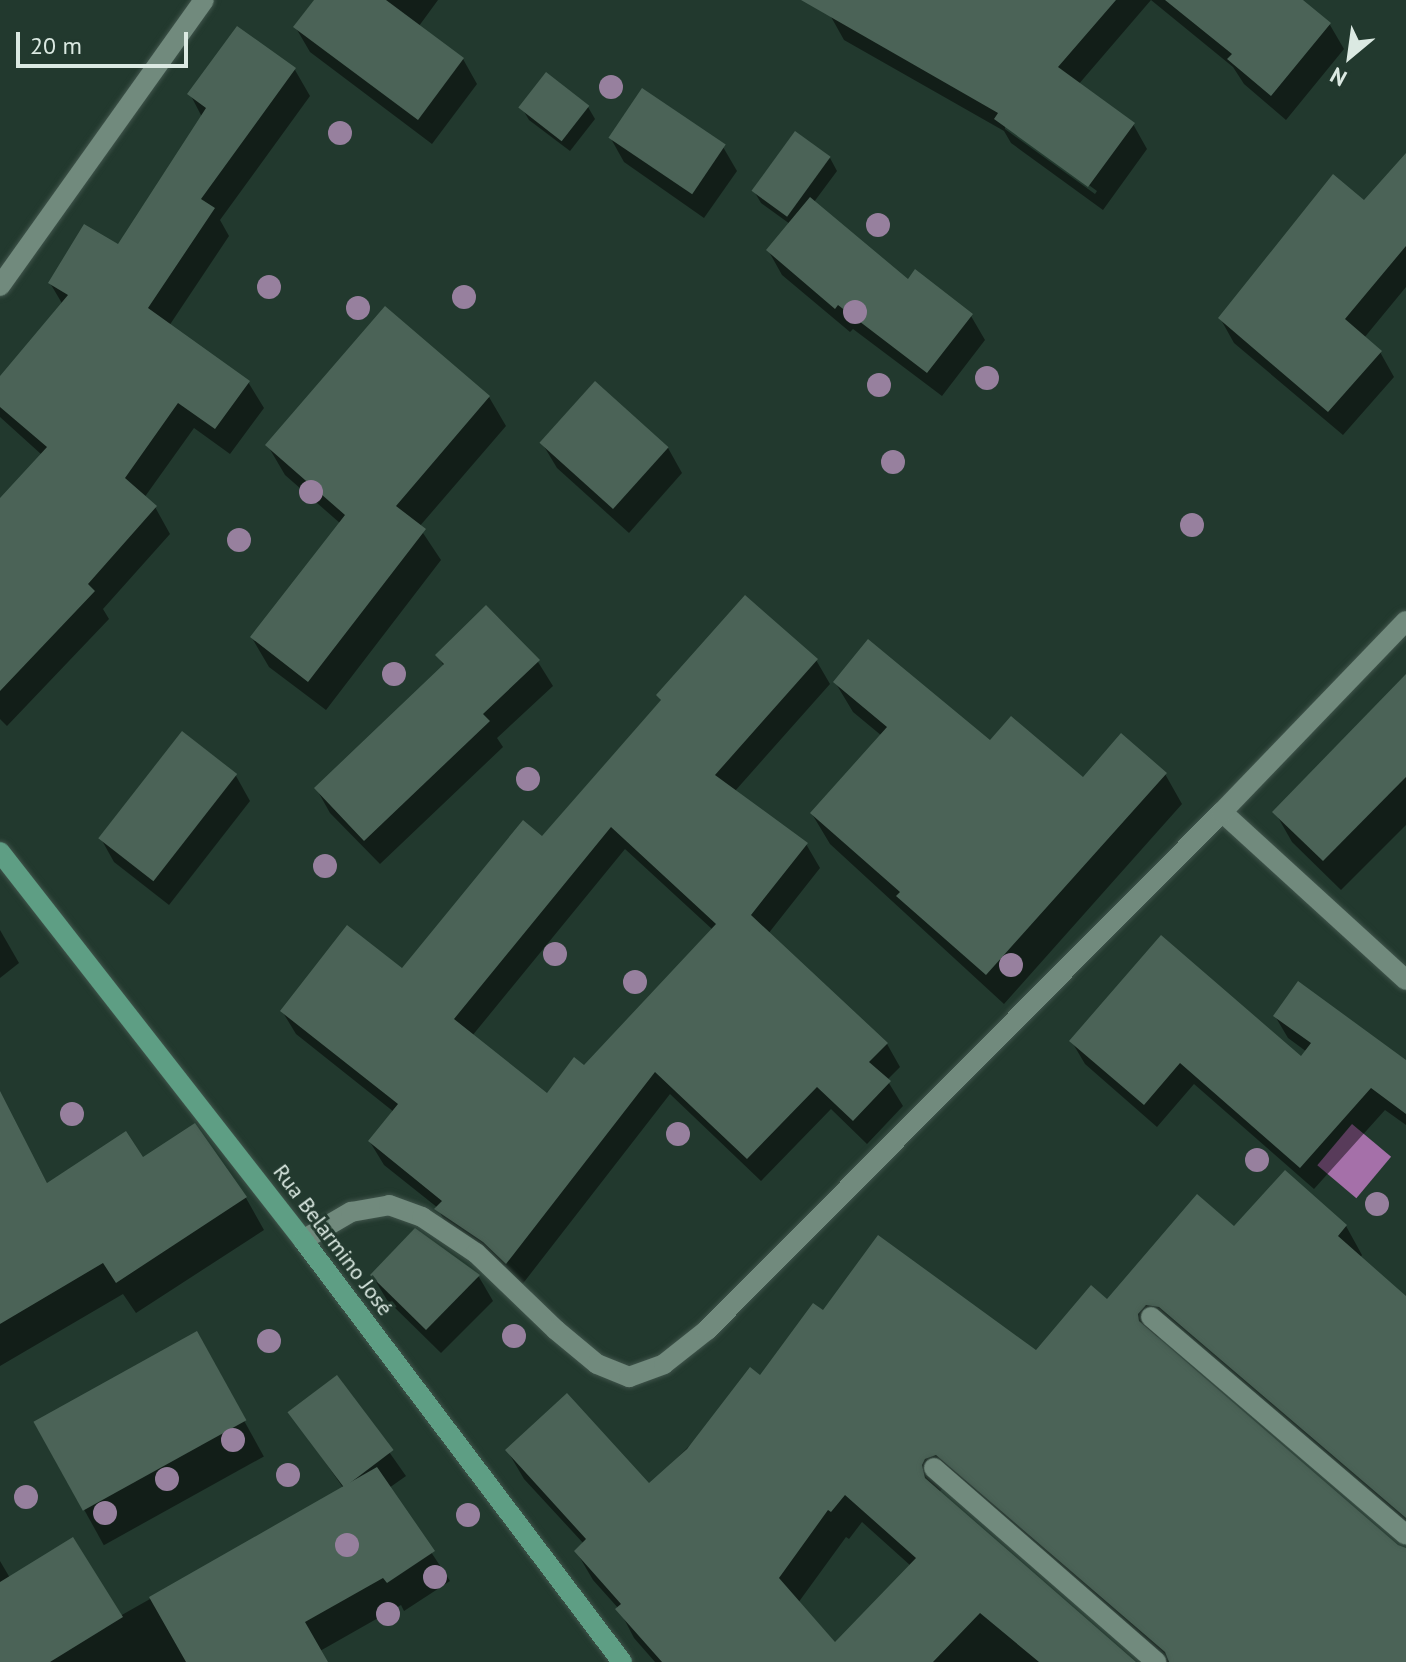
<!DOCTYPE html>
<meta charset="utf-8">
<style>
body{margin:0}
#map{position:relative;width:1406px;height:1662px;overflow:hidden;background:#22392e;font-family:"PT Sans",sans-serif}
div>[style]{position:absolute}
[style*='--x']{left:calc(var(--x)*1px);top:calc(var(--y)*1px);width:calc(var(--w)*1px);rotate:calc(var(--a)*1deg)}
.water>*{inset:0;background:#a570a9;transform-origin:0 0}
.shadow>*{inset:0;background:#0007;transform-origin:0 0}
.building>*{inset:0;background:#4b6357;transform-origin:0 0}
.roads{filter:drop-shadow(0 0 2px #40544b) drop-shadow(0 0 2px #40544b)}
.street>*{height:20px;margin:-10px;padding:0 10px;transform-origin:10px;border-radius:10px;background:#718a7d}
.secondary>*{height:20px;margin:-10px;padding:0 10px;transform-origin:10px;border-radius:10px;background:#5e9e84}
.trees>*{width:24px;height:24px;margin:-12px;border-radius:50%;background:#97809e}
span{translate:-50% -50%;white-space:nowrap;text-align:center;line-height:1.15;-webkit-text-stroke:6px #22392e;paint-order:stroke}
.street-label{font-size:22px;color:#dbe9e2}
.north{position:absolute;left:1310px;top:16px;width:80px;height:80px;-webkit-text-stroke:6px #22392e;paint-order:stroke;rotate:209deg;font-size:22px;font-weight:700;line-height:32px;text-align:center;color:#dbe9e2}
.north::after{content:'';display:block;margin:auto;width:28px;height:36px;background:#dbe9e2;clip-path:polygon(50% 0,100% 100%,50% 72%,0 100%)}
.scale{position:absolute;left:16px;top:32px;width:172px;height:36px;box-sizing:border-box;border:4px solid #dbe9e2;border-top:0;padding-left:10px;font-size:24px;line-height:28px;white-space:nowrap;color:#dbe9e2;-webkit-text-stroke:6px #22392e;paint-order:stroke}
</style>
<div id="map">
<div class="water">
<div style="left:1352px;top:1124px;width:51px;height:54px;rotate:40deg"></div>
</div>
<div class="shadow">
<div style="clip-path:polygon(317px 0,438px 0,419px 26px,463px 59px,477px 84px,432px 144px,310px 52px,296px 28px)"></div>
<div style="clip-path:polygon(evenodd,839px 0,1300px 0,1330px 25px,1344px 49px,1286px 120px,1244px 84px,1233px 67px,1151px 0,1078px 85px,1133px 124px,1147px 149px,1103px 210px,1011px 143px,1004px 131px,844px 40px,830px 15px,839px 0,1005px 124px,1097px 191px,1095px 194px,1005px 129px,1005px 124px)"></div>
<div style="clip-path:polygon(295px 70px,310px 96px,220px 220px,229px 236px,169px 326px,248px 382px,264px 408px,230px 454px,194px 428px,144px 498px,155px 507px,170px 534px,103px 609px,109px 619px,7px 726px,0 719px,0 501px,42px 455px,0 417px,0 379px,63px 305px,50px 283px,118px 246px,202px 117px,190px 94px)"></div>
<div style="clip-path:polygon(588px 107px,595px 119px,570px 151px,529px 120px,522px 108px)"></div>
<div style="clip-path:polygon(610px 137px,723px 147px,737px 171px,704px 218px,624px 162px)"></div>
<div style="clip-path:polygon(1406px 156px,1406px 287px,1364px 338px,1380px 352px,1394px 377px,1343px 435px,1234px 343px,1220px 318px,1364px 202px)"></div>
<div style="clip-path:polygon(830px 158px,837px 171px,814px 202px,908px 281px,971px 316px,985px 340px,942px 396px,853px 329px,850px 332px,782px 275px,768px 250px,790px 224px,761px 203px,754px 191px)"></div>
<div style="clip-path:polygon(489px 397px,506px 426px,419px 527px,441px 560px,326px 710px,269px 667px,252px 638px,341px 524px,285px 475px,268px 446px)"></div>
<div style="clip-path:polygon(542px 443px,668px 448px,682px 473px,629px 533px,557px 468px)"></div>
<div style="clip-path:polygon(486px 607px,538px 662px,553px 686px,497px 738px,503px 747px,380px 864px,330px 813px,316px 788px,444px 666px,437px 655px)"></div>
<div style="clip-path:polygon(evenodd,816px 660px,830px 684px,735px 791px,806px 844px,820px 868px,768px 934px,887px 1044px,900px 1067px,887px 1080px,903px 1106px,867px 1144px,831px 1109px,761px 1181px,670px 1094px,521px 1286px,450px 1233px,438px 1208px,384px 1165px,370px 1142px,394px 1112px,296px 1034px,282px 1011px,403px 970px,543px 839px,662px 702px,658px 695px,816px 660px,625px 849px,713px 930px,584px 1068px,547px 1096px,472px 1036px,625px 849px)"></div>
<div style="clip-path:polygon(1406px 677px,1406px 825px,1341px 890px,1292px 842px,1275px 812px)"></div>
<div style="clip-path:polygon(835px 682px,1083px 780px,1165px 774px,1182px 804px,1004px 1004px,830px 844px,812px 814px,882px 736px,853px 712px)"></div>
<div style="clip-path:polygon(182px 734px,236px 776px,250px 801px,169px 905px,114px 862px,100px 837px)"></div>
<div style="clip-path:polygon(0 930px,19px 963px,0 978px)"></div>
<div style="clip-path:polygon(1275px 1016px,1406px 1063px,1406px 1125px,1385px 1110px,1314px 1189px,1194px 1084px,1157px 1127px,1085px 1064px,1072px 1042px,1301px 1059px,1307px 1052px,1288px 1038px)"></div>
<div style="clip-path:polygon(0 1094px,48px 1185px,143px 1159px,246px 1198px,264px 1230px,136px 1313px,123px 1294px,0 1366px)"></div>
<div style="clip-path:polygon(evenodd,1346px 1226px,1362px 1255px,1360px 1258px,1406px 1299px,1406px 1531px,1164px 1333px,1156px 1338px,1397px 1547px,1406px 1549px,1406px 1662px,1162px 1662px,948px 1484px,939px 1492px,1133px 1662px,655px 1662px,634px 1638px,619px 1609px,593px 1580px,576px 1551px,584px 1544px,524px 1479px,507px 1450px,649px 1486px,823px 1313px,1036px 1352px,1107px 1302px,1235px 1228px,1346px 1226px,862px 1522px,911px 1566px,835px 1645px,798px 1603px,846px 1537px,849px 1539px,862px 1522px)"></div>
<div style="clip-path:polygon(416px 1231px,479px 1277px,493px 1301px,441px 1353px,387px 1300px,372px 1275px)"></div>
<div style="left:196px;top:1334px;width:140px;height:183px;rotate:61deg"></div>
<div style="clip-path:polygon(337px 1378px,406px 1476px,389px 1488px,450px 1581px,404px 1611px,401px 1605px,320px 1651px,326px 1662px,0 1662px,0 1561px,10px 1578px,120px 1616px,344px 1489px,290px 1412px)"></div>
</div>
<div class="building">
<div style="clip-path:polygon(314px 0,386px 0,464px 58px,418px 120px,293px 27px)"></div>
<div style="clip-path:polygon(801px 0,1116px 0,1058px 67px,1135px 123px,1088px 187px,994px 119px,998px 113px)"></div>
<div style="clip-path:polygon(1165px 0,1303px 0,1331px 23px,1271px 96px,1227px 59px,1232px 54px)"></div>
<div style="clip-path:polygon(237px 26px,296px 68px,201px 199px,215px 208px,148px 308px,250px 381px,215px 429px,178px 403px,125px 478px,157px 506px,88px 584px,95px 591px,0 691px,0 498px,47px 447px,0 407px,0 376px,68px 295px,48px 283px,84px 224px,118px 244px,206px 108px,187px 94px)"></div>
<div style="left:546px;top:72px;width:55px;height:45px;rotate:38deg"></div>
<div style="left:642px;top:88px;width:101px;height:60px;rotate:34deg"></div>
<div style="left:795px;top:131px;width:44px;height:74px;rotate:36deg"></div>
<div style="clip-path:polygon(1406px 153px,1406px 246px,1345px 319px,1382px 351px,1328px 412px,1218px 318px,1333px 174px,1364px 200px)"></div>
<div style="clip-path:polygon(810px 197px,908px 279px,915px 269px,973px 314px,927px 373px,838px 305px,835px 309px,766px 250px)"></div>
<div style="clip-path:polygon(385px 306px,490px 396px,396px 506px,426px 529px,308px 682px,250px 637px,345px 515px,265px 445px)"></div>
<div style="left:595px;top:381px;width:99px;height:83px;rotate:42deg"></div>
<div style="clip-path:polygon(evenodd,745px 595px,818px 659px,715px 775px,808px 843px,751px 915px,888px 1043px,869px 1062px,891px 1081px,853px 1121px,817px 1087px,747px 1159px,655px 1072px,506px 1264px,483px 1242px,434px 1209px,442px 1201px,368px 1141px,398px 1104px,280px 1011px,347px 925px,402px 968px,523px 820px,542px 836px,661px 700px,656px 695px,745px 595px,611px 827px,716px 924px,584px 1065px,574px 1057px,547px 1093px,454px 1019px,611px 827px)"></div>
<div style="clip-path:polygon(486px 605px,540px 660px,483px 714px,490px 721px,364px 841px,314px 788px,444px 664px,435px 655px)"></div>
<div style="clip-path:polygon(868px 639px,990px 740px,1011px 716px,1083px 777px,1121px 733px,1167px 773px,986px 975px,896px 896px,900px 892px,810px 813px,887px 727px,833px 682px)"></div>
<div style="clip-path:polygon(1406px 674px,1406px 777px,1323px 861px,1272px 812px)"></div>
<div style="left:182px;top:731px;width:70px;height:136px;rotate:38deg"></div>
<div style="clip-path:polygon(1161px 935px,1301px 1056px,1311px 1043px,1273px 1016px,1298px 981px,1406px 1060px,1406px 1114px,1371px 1088px,1300px 1168px,1180px 1063px,1144px 1105px,1069px 1041px)"></div>
<div style="clip-path:polygon(0 1091px,47px 1183px,126px 1131px,143px 1157px,195px 1123px,247px 1197px,116px 1283px,103px 1263px,0 1324px)"></div>
<div style="clip-path:polygon(evenodd,1285px 1170px,1347px 1225px,1338px 1236px,1406px 1296px,1406px 1518px,1159px 1307px,1146px 1305px,1138px 1314px,1139px 1321px,1398px 1545px,1406px 1548px,1406px 1662px,1169px 1662px,1165px 1652px,936px 1455px,925px 1459px,922px 1465px,925px 1478px,1136px 1662px,1039px 1662px,980px 1613px,933px 1662px,662px 1662px,615px 1609px,621px 1604px,574px 1551px,586px 1539px,505px 1450px,567px 1393px,649px 1483px,687px 1449px,750px 1367px,760px 1375px,813px 1303px,823px 1310px,878px 1235px,1036px 1350px,1091px 1285px,1107px 1299px,1197px 1194px,1234px 1226px,1285px 1170px,845px 1495px,916px 1558px,835px 1642px,779px 1578px,828px 1510px,831px 1512px,845px 1495px)"></div>
<div style="clip-path:polygon(415px 1228px,480px 1275px,426px 1330px,370px 1275px)"></div>
<div style="left:197px;top:1331px;width:102px;height:187px;rotate:61deg"></div>
<div style="left:337px;top:1375px;width:94px;height:62px;rotate:53deg"></div>
<div style="clip-path:polygon(377px 1467px,435px 1551px,387px 1583px,383px 1578px,305px 1622px,328px 1662px,186px 1662px,149px 1597px)"></div>
<div style="clip-path:polygon(73px 1537px,123px 1617px,50px 1662px,0 1662px,0 1582px)"></div>
</div>
<div class="roads">
<div class="street">
<div style="--x:0;--y:286;--w:351;--a:-54.5"></div>
<div style="--x:1222;--y:812;--w:249;--a:42.4"></div>
<div style="--x:303;--y:1240;--w:56;--a:-30.3"></div>
<div style="--x:351;--y:1212;--w:39;--a:-10"></div>
<div style="--x:389;--y:1205;--w:35;--a:20"></div>
<div style="--x:422;--y:1217;--w:65;--a:33.7"></div>
<div style="--x:476;--y:1253;--w:111;--a:43.9"></div>
<div style="--x:556;--y:1330;--w:53;--a:39.7"></div>
<div style="--x:597;--y:1364;--w:35;--a:22"></div>
<div style="--x:629;--y:1377;--w:37;--a:-20"></div>
<div style="--x:664;--y:1364;--w:55;--a:-38.3"></div>
<div style="--x:707;--y:1330;--w:730;--a:-45.17"></div>
<div style="--x:1222;--y:812;--w:265;--a:-46.1"></div>
<div style="--x:1151;--y:1317;--w:335;--a:40.5"></div>
<div style="--x:934;--y:1468;--w:295;--a:41.1"></div>
</div>
<div class="secondary">
<div style="--x:0;--y:852;--w:492;--a:52"></div>
<div style="--x:303;--y:1240;--w:529;--a:52.91"></div>
</div>
</div>
<div class="trees">
<div style="left:611px;top:87px"></div>
<div style="left:340px;top:133px"></div>
<div style="left:878px;top:225px"></div>
<div style="left:269px;top:287px"></div>
<div style="left:464px;top:297px"></div>
<div style="left:358px;top:308px"></div>
<div style="left:855px;top:312px"></div>
<div style="left:987px;top:378px"></div>
<div style="left:879px;top:385px"></div>
<div style="left:893px;top:462px"></div>
<div style="left:311px;top:492px"></div>
<div style="left:1192px;top:525px"></div>
<div style="left:239px;top:540px"></div>
<div style="left:394px;top:674px"></div>
<div style="left:528px;top:779px"></div>
<div style="left:325px;top:866px"></div>
<div style="left:555px;top:954px"></div>
<div style="left:1011px;top:965px"></div>
<div style="left:635px;top:982px"></div>
<div style="left:72px;top:1114px"></div>
<div style="left:678px;top:1134px"></div>
<div style="left:1257px;top:1160px"></div>
<div style="left:1377px;top:1204px"></div>
<div style="left:514px;top:1336px"></div>
<div style="left:269px;top:1341px"></div>
<div style="left:233px;top:1440px"></div>
<div style="left:288px;top:1475px"></div>
<div style="left:167px;top:1479px"></div>
<div style="left:26px;top:1497px"></div>
<div style="left:105px;top:1513px"></div>
<div style="left:468px;top:1515px"></div>
<div style="left:347px;top:1545px"></div>
<div style="left:435px;top:1577px"></div>
<div style="left:388px;top:1614px"></div>
</div>
<div class="street-label">
<span style="left:333px;top:1240px;rotate:53deg">Rua Belarmino José</span>
</div>
<div class="north">N</div>
<div class="scale">20 m</div>
</div>
